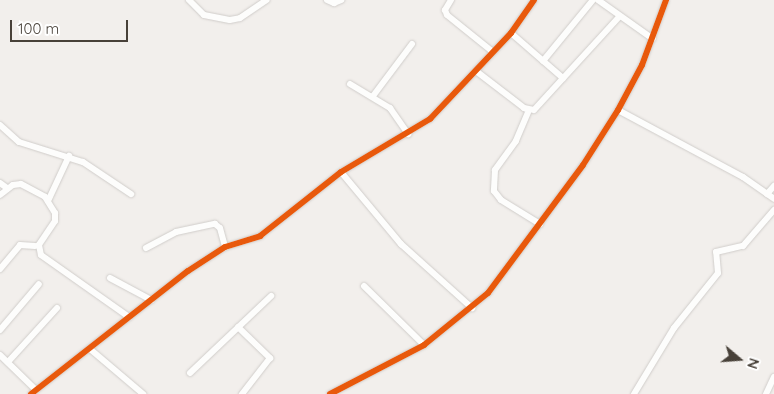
<!DOCTYPE html>
<style>
body{margin:0}
#map{position:relative;width:774px;height:394px;overflow:hidden;background:#f2efec;font-family:Quicksand,sans-serif}
div>[style]{position:absolute}
[style*='--x']{left:calc(var(--x)*1px);top:calc(var(--y)*1px);width:calc(var(--w)*1px);rotate:calc(var(--a)*1deg)}
.roads{filter:drop-shadow(0 0 1px #d0cdca) drop-shadow(0 0 1px #d0cdca)}
.minor>*{height:6px;margin:-3px;padding:0 3px;transform-origin:3px;border-radius:3px;background:#fdfdfc}
.cycleway>*{height:6px;margin:-3px;padding:0 3px;transform-origin:3px;border-radius:3px;background:#e8590c}
span{translate:-50% -50%;white-space:nowrap;text-align:center;line-height:1.15;-webkit-text-stroke:4px #fff;paint-order:stroke}
.north{position:absolute;left:714px;top:334px;width:50px;height:50px;-webkit-text-stroke:4px #fff;paint-order:stroke;rotate:108deg;font-size:14px;font-weight:700;line-height:20px;text-align:center;color:#484139}
.north::after{content:'';display:block;margin:auto;width:18px;height:22px;background:#484139;clip-path:polygon(50% 0,100% 100%,50% 72%,0 100%)}
.scale{position:absolute;left:10px;top:20px;width:118px;height:22px;box-sizing:border-box;border:2px solid #484139;border-top:0;padding-left:6px;font-size:15px;line-height:18px;white-space:nowrap;color:#484139;-webkit-text-stroke:4px #fff;paint-order:stroke}
</style>
<div id="map">
<div class="roads">
<div class="minor">
<div style="--x:189;--y:0;--w:21;--a:45"></div>
<div style="--x:204;--y:15;--w:26;--a:11"></div>
<div style="--x:230;--y:20;--w:10;--a:-11"></div>
<div style="--x:240;--y:18;--w:32;--a:-34"></div>
<div style="--x:327;--y:0;--w:8;--a:23"></div>
<div style="--x:334;--y:3;--w:8;--a:-23"></div>
<div style="--x:451;--y:0;--w:12;--a:121"></div>
<div style="--x:445;--y:10;--w:5;--a:68"></div>
<div style="--x:447;--y:15;--w:59;--a:38.8"></div>
<div style="--x:598;--y:0;--w:67;--a:35.3"></div>
<div style="--x:511;--y:33;--w:69;--a:40.9"></div>
<div style="--x:543;--y:61;--w:79;--a:-50.7"></div>
<div style="--x:476;--y:71;--w:61;--a:37.6"></div>
<div style="--x:524;--y:108;--w:10;--a:11"></div>
<div style="--x:534;--y:110;--w:126;--a:-47.6"></div>
<div style="--x:350;--y:84;--w:47;--a:31"></div>
<div style="--x:390;--y:108;--w:32;--a:55"></div>
<div style="--x:373;--y:96;--w:65;--a:-53.1"></div>
<div style="--x:529;--y:110;--w:34;--a:113"></div>
<div style="--x:516;--y:141;--w:36;--a:126"></div>
<div style="--x:495;--y:170;--w:21;--a:93"></div>
<div style="--x:494;--y:191;--w:11;--a:52"></div>
<div style="--x:501;--y:200;--w:46;--a:31.6"></div>
<div style="--x:618;--y:110;--w:142;--a:28.2"></div>
<div style="--x:743;--y:177;--w:38;--a:35"></div>
<div style="--x:0;--y:125;--w:25;--a:42"></div>
<div style="--x:19;--y:142;--w:67;--a:17.4"></div>
<div style="--x:83;--y:162;--w:58;--a:33.7"></div>
<div style="--x:341;--y:172;--w:94;--a:50.2"></div>
<div style="--x:401;--y:244;--w:96;--a:42"></div>
<div style="--x:0;--y:183;--w:9;--a:36"></div>
<div style="--x:767;--y:194;--w:11;--a:-49"></div>
<div style="--x:0;--y:195;--w:16;--a:-38"></div>
<div style="--x:13;--y:185;--w:8;--a:-7"></div>
<div style="--x:21;--y:184;--w:27;--a:28"></div>
<div style="--x:45;--y:197;--w:19;--a:58"></div>
<div style="--x:55;--y:213;--w:8;--a:90"></div>
<div style="--x:55;--y:221;--w:29;--a:124"></div>
<div style="--x:39;--y:245;--w:10;--a:79"></div>
<div style="--x:41;--y:255;--w:108;--a:35.2"></div>
<div style="--x:48;--y:201;--w:50;--a:-65"></div>
<div style="--x:146;--y:248;--w:34;--a:-28"></div>
<div style="--x:176;--y:232;--w:40;--a:-12"></div>
<div style="--x:215;--y:224;--w:6;--a:39"></div>
<div style="--x:220;--y:228;--w:20;--a:75"></div>
<div style="--x:0;--y:269;--w:31;--a:-50"></div>
<div style="--x:20;--y:245;--w:15;--a:4"></div>
<div style="--x:110;--y:278;--w:47;--a:28.2"></div>
<div style="--x:364;--y:286;--w:84;--a:44.5"></div>
<div style="--x:238;--y:327;--w:45;--a:44.1"></div>
<div style="--x:270;--y:358;--w:46;--a:127.9"></div>
<div style="--x:0;--y:330;--w:60;--a:-49.7"></div>
<div style="--x:90;--y:349;--w:70;--a:40.3"></div>
<div style="--x:0;--y:355;--w:50;--a:44.2"></div>
<div style="--x:8;--y:362;--w:73;--a:-47.8"></div>
<div style="--x:190;--y:373;--w:112;--a:-43.5"></div>
<div style="--x:31;--y:394;--w:199;--a:-38.1"></div>
<div style="--x:188;--y:271;--w:44;--a:-33"></div>
<div style="--x:225;--y:247;--w:37;--a:-17"></div>
<div style="--x:260;--y:236;--w:103;--a:-38.3"></div>
<div style="--x:341;--y:172;--w:104;--a:-30.8"></div>
<div style="--x:430;--y:119;--w:118;--a:-46.7"></div>
<div style="--x:511;--y:33;--w:40;--a:-55.1"></div>
<div style="--x:330;--y:394;--w:106;--a:-27.5"></div>
<div style="--x:424;--y:345;--w:82;--a:-39.1"></div>
<div style="--x:488;--y:293;--w:159;--a:-53.4"></div>
<div style="--x:583;--y:165;--w:65;--a:-57.5"></div>
<div style="--x:618;--y:110;--w:51;--a:-61.9"></div>
<div style="--x:642;--y:65;--w:69;--a:-69.7"></div>
<div style="--x:634;--y:394;--w:77;--a:-58.8"></div>
<div style="--x:674;--y:328;--w:70;--a:-51.3"></div>
<div style="--x:718;--y:273;--w:21;--a:-95"></div>
<div style="--x:716;--y:252;--w:28;--a:-13"></div>
<div style="--x:743;--y:246;--w:48;--a:-49.3"></div>
<div style="--x:766;--y:394;--w:19;--a:-65"></div>
</div>
</div>
<div class="cycleway">
<div style="--x:31;--y:394;--w:199;--a:-38.1"></div>
<div style="--x:188;--y:271;--w:44;--a:-33"></div>
<div style="--x:225;--y:247;--w:37;--a:-17"></div>
<div style="--x:260;--y:236;--w:103;--a:-38.3"></div>
<div style="--x:341;--y:172;--w:104;--a:-30.8"></div>
<div style="--x:430;--y:119;--w:118;--a:-46.7"></div>
<div style="--x:511;--y:33;--w:40;--a:-55.1"></div>
<div style="--x:330;--y:394;--w:106;--a:-27.5"></div>
<div style="--x:424;--y:345;--w:82;--a:-39.1"></div>
<div style="--x:488;--y:293;--w:159;--a:-53.4"></div>
<div style="--x:583;--y:165;--w:65;--a:-57.5"></div>
<div style="--x:618;--y:110;--w:51;--a:-61.9"></div>
<div style="--x:642;--y:65;--w:69;--a:-69.7"></div>
</div>
<div class="north">N</div>
<div class="scale">100 m</div>
</div>
